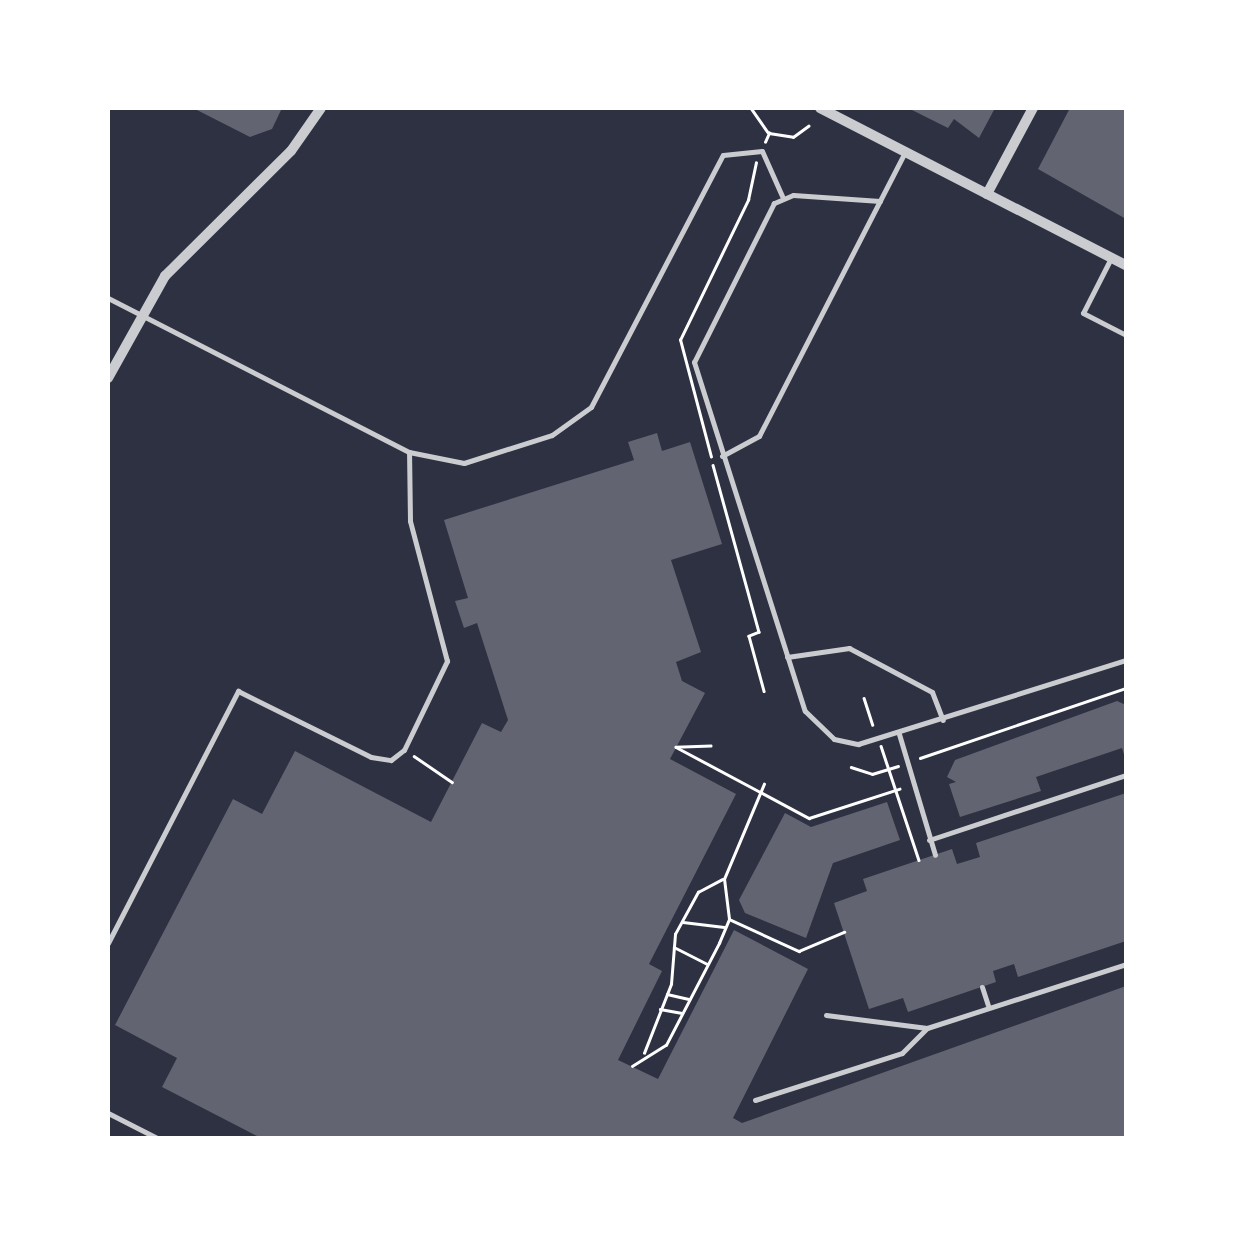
<!DOCTYPE html>
<style>
body{margin:0}
#map{position:relative;width:1234px;height:1246px;overflow:hidden;background:#2d3142;font-family:"Open Sans",sans-serif}
div>[style]{position:absolute}
[style*='--x']{left:calc(var(--x)*1px);top:calc(var(--y)*1px);width:calc(var(--w)*1px);rotate:calc(var(--a)*1deg)}
.building>*{inset:0;background:#626471}
.path>*{height:2.5px;margin:-1.25px;padding:0 1.25px;transform-origin:1.25px;border-radius:1.25px;background:#fff}
.service>*{height:5px;margin:-2.5px;padding:0 2.5px;transform-origin:2.5px;border-radius:2.5px;background:#caccd0}
.minor>*{height:10px;margin:-5px;padding:0 5px;transform-origin:5px;border-radius:5px;background:#caccd0}
span{translate:-50% -50%;white-space:nowrap;text-align:center;line-height:1.15;-webkit-text-stroke:10px #fff;paint-order:stroke}
.frame{position:absolute;inset:0;border:110px solid #fff;pointer-events:none}
</style>
<div id="map">
<div class="building">
<div style="clip-path:polygon(193px 108px,282px 108px,272px 129px,250px 137px)"></div>
<div style="clip-path:polygon(908px 108px,995px 108px,979px 138px,954px 119px,948px 128px)"></div>
<div style="clip-path:polygon(1070px 108px,1126px 108px,1126px 219px,1038px 169px)"></div>
<div style="clip-path:polygon(657px 433px,662px 451px,690px 442px,722px 544px,671px 560px,701px 652px,676px 662px,682px 681px,705px 693px,670px 759px,736px 794px,649px 964px,662px 971px,618px 1060px,658px 1079px,734px 930px,808px 969px,733px 1118px,742px 1123px,1126px 986px,1126px 1138px,261px 1138px,162px 1087px,177px 1058px,115px 1025px,233px 799px,262px 814px,295px 751px,431px 822px,482px 723px,501px 732px,508px 720px,477px 623px,464px 628px,455px 601px,468px 598px,444px 520px,634px 460px,628px 442px)"></div>
<div style="clip-path:polygon(1117px 701px,1126px 705px,1126px 761px,1122px 748px,1036px 777px,1041px 791px,960px 817px,949px 784px,956px 782px,947px 777px,955px 760px)"></div>
<div style="clip-path:polygon(1126px 793px,1126px 941px,1018px 977px,1014px 964px,993px 971px,996px 982px,908px 1012px,903px 998px,869px 1009px,834px 903px,867px 891px,863px 879px,952px 849px,957px 864px,980px 857px,976px 843px)"></div>
<div style="clip-path:polygon(887px 802px,900px 840px,833px 863px,806px 938px,745px 913px,739px 900px,785px 813px,811px 827px)"></div>
</div>
<div class="path">
<div style="--x:751;--y:108;--w:29;--a:55"></div>
<div style="--x:765;--y:142;--w:10;--a:-66"></div>
<div style="--x:769;--y:133;--w:24;--a:9"></div>
<div style="--x:793;--y:137;--w:19;--a:-36"></div>
<div style="--x:711;--y:457;--w:121;--a:-104.8"></div>
<div style="--x:680;--y:340;--w:156;--a:-64.1"></div>
<div style="--x:748;--y:200;--w:38;--a:-78"></div>
<div style="--x:713;--y:465;--w:173;--a:74.6"></div>
<div style="--x:759;--y:632;--w:11;--a:158"></div>
<div style="--x:749;--y:636;--w:57;--a:74.7"></div>
<div style="--x:864;--y:698;--w:28;--a:72"></div>
<div style="--x:711;--y:746;--w:35;--a:178"></div>
<div style="--x:676;--y:747;--w:151;--a:28.1"></div>
<div style="--x:809;--y:818;--w:95;--a:-17.9"></div>
<div style="--x:881;--y:746;--w:120;--a:71.6"></div>
<div style="--x:414;--y:756;--w:46;--a:34.4"></div>
<div style="--x:920;--y:758;--w:218;--a:-18.8"></div>
<div style="--x:851;--y:767;--w:22;--a:18"></div>
<div style="--x:872;--y:774;--w:27;--a:-17"></div>
<div style="--x:731;--y:920;--w:75;--a:24.5"></div>
<div style="--x:799;--y:951;--w:49;--a:-22.9"></div>
<div style="--x:683;--y:922;--w:41;--a:7"></div>
<div style="--x:674;--y:947;--w:37;--a:27"></div>
<div style="--x:667;--y:994;--w:23;--a:13"></div>
<div style="--x:660;--y:1009;--w:22;--a:10"></div>
<div style="--x:644;--y:1053;--w:74;--a:-68.6"></div>
<div style="--x:671;--y:984;--w:50;--a:-85.4"></div>
<div style="--x:675;--y:934;--w:48;--a:-61.3"></div>
<div style="--x:698;--y:892;--w:27;--a:-28"></div>
<div style="--x:632;--y:1066;--w:40;--a:-32"></div>
<div style="--x:666;--y:1045;--w:115;--a:-62.5"></div>
<div style="--x:719;--y:943;--w:26;--a:-67"></div>
<div style="--x:729;--y:919;--w:40;--a:-97.1"></div>
<div style="--x:724;--y:879;--w:103;--a:-67.2"></div>
</div>
<div class="service">
<div style="--x:880;--y:201;--w:87;--a:-176.1"></div>
<div style="--x:793;--y:195;--w:21;--a:157"></div>
<div style="--x:774;--y:203;--w:178;--a:116.7"></div>
<div style="--x:694;--y:362;--w:366;--a:72.4"></div>
<div style="--x:805;--y:711;--w:40;--a:44"></div>
<div style="--x:834;--y:739;--w:25;--a:12"></div>
<div style="--x:858;--y:744;--w:281;--a:-17.4"></div>
<div style="--x:1110;--y:260;--w:59;--a:117"></div>
<div style="--x:1083;--y:313;--w:48;--a:27.1"></div>
<div style="--x:108;--y:298;--w:338;--a:27.1"></div>
<div style="--x:409;--y:452;--w:56;--a:11.3"></div>
<div style="--x:464;--y:463;--w:92;--a:-17.7"></div>
<div style="--x:552;--y:435;--w:48;--a:-35.7"></div>
<div style="--x:591;--y:407;--w:284;--a:-62.4"></div>
<div style="--x:723;--y:155;--w:39;--a:-6"></div>
<div style="--x:762;--y:151;--w:49;--a:66"></div>
<div style="--x:722;--y:456;--w:42;--a:-28.4"></div>
<div style="--x:759;--y:436;--w:319;--a:-62.8"></div>
<div style="--x:787;--y:657;--w:63;--a:-8.3"></div>
<div style="--x:849;--y:648;--w:94;--a:27.9"></div>
<div style="--x:932;--y:692;--w:30;--a:69"></div>
<div style="--x:899;--y:734;--w:126;--a:73.4"></div>
<div style="--x:929;--y:840;--w:207;--a:-18.3"></div>
<div style="--x:108;--y:943;--w:284;--a:-62.7"></div>
<div style="--x:238;--y:691;--w:148;--a:26.4"></div>
<div style="--x:371;--y:757;--w:20;--a:9"></div>
<div style="--x:391;--y:760;--w:16;--a:-38"></div>
<div style="--x:404;--y:750;--w:99;--a:-64.2"></div>
<div style="--x:447;--y:661;--w:145;--a:-104.8"></div>
<div style="--x:410;--y:521;--w:69;--a:-90.8"></div>
<div style="--x:982;--y:987;--w:19;--a:72"></div>
<div style="--x:826;--y:1015;--w:102;--a:7.3"></div>
<div style="--x:927;--y:1028;--w:209;--a:-17.8"></div>
<div style="--x:755;--y:1100;--w:154;--a:-17.7"></div>
<div style="--x:902;--y:1053;--w:35;--a:-45"></div>
<div style="--x:108;--y:1113;--w:55;--a:27"></div>
</div>
<div class="minor">
<div style="--x:820;--y:108;--w:344;--a:27.2"></div>
<div style="--x:987;--y:194;--w:98;--a:-61.9"></div>
<div style="--x:108;--y:378;--w:117;--a:-60.8"></div>
<div style="--x:165;--y:276;--w:177;--a:-44.8"></div>
<div style="--x:291;--y:151;--w:52;--a:-55.1"></div>
</div>
<div class="frame"></div>
</div>
